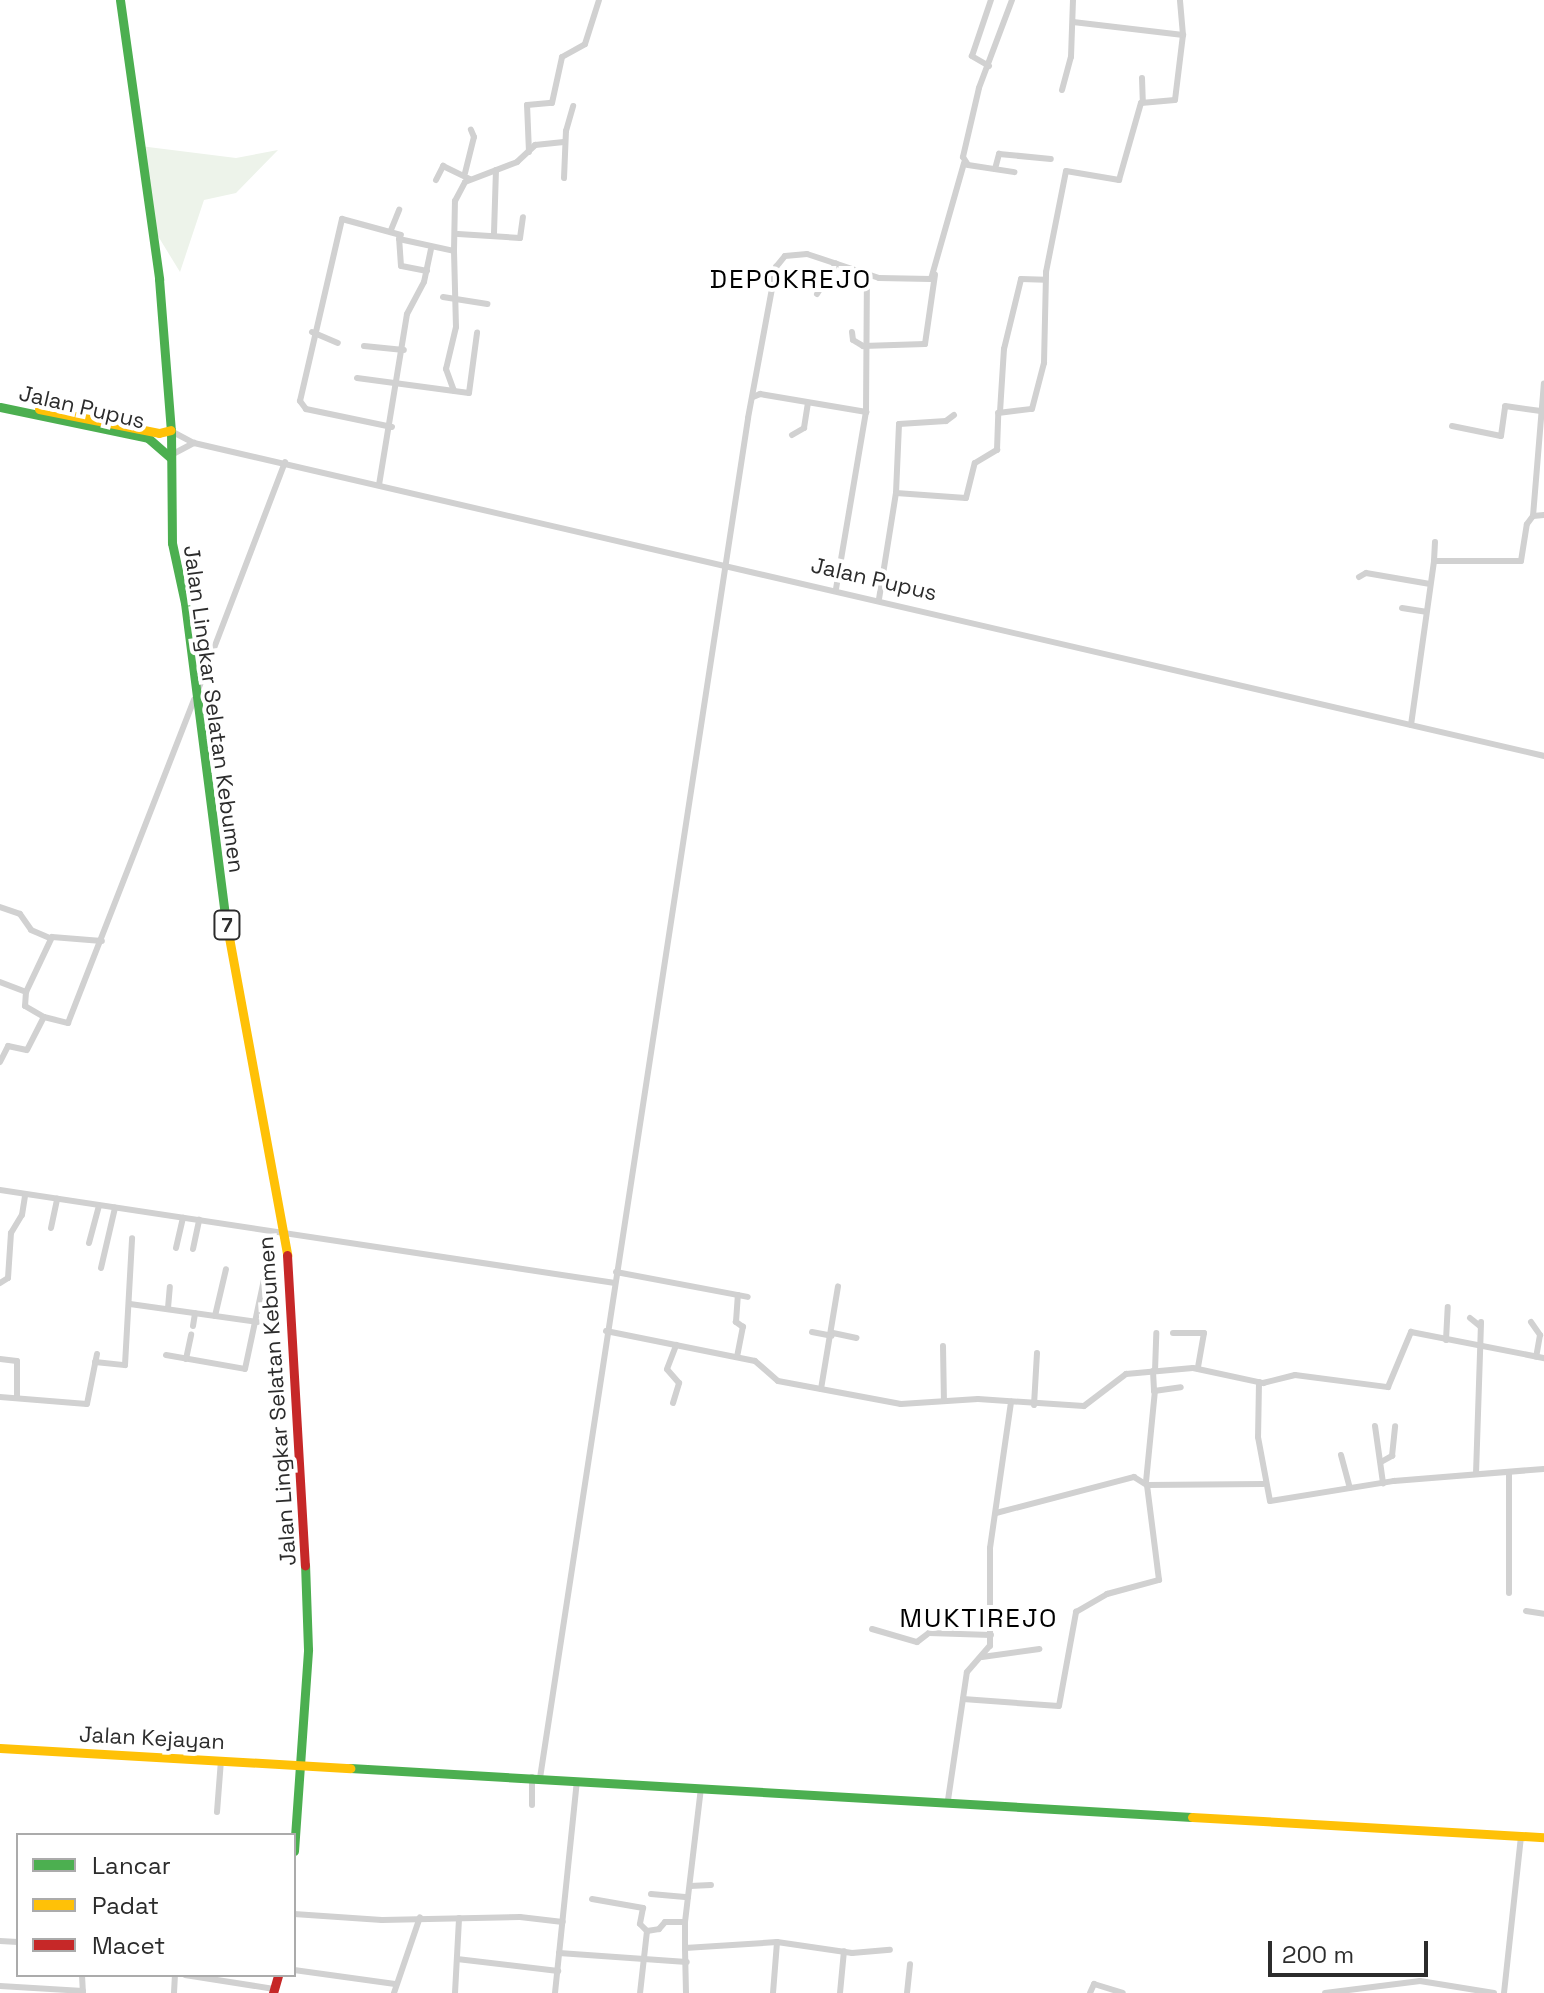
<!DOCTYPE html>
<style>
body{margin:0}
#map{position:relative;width:1544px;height:1993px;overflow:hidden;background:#fff;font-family:"Space Grotesk",sans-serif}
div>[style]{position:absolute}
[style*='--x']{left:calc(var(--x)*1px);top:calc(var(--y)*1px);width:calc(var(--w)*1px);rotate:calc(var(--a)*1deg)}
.green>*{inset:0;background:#edf3ea}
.street>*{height:6px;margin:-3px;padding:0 3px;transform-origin:3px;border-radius:3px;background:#d1d1d1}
.fast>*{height:9px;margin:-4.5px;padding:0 4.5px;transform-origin:4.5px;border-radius:4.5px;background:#4caf50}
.slow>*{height:9px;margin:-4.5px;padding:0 4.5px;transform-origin:4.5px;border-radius:4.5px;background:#ffc107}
.jam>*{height:9px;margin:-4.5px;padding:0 4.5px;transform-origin:4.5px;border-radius:4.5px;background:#c62828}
span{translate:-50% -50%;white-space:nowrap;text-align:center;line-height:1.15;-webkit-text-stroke:8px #fff;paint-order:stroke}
.shield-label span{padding:2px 6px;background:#fff;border:2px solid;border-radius:6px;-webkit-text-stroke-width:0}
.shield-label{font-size:20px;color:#2c2c2c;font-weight:700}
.street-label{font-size:22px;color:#2c2c2c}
.quarter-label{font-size:26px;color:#000;letter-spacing:2px}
.legend{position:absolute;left:16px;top:1833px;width:280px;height:144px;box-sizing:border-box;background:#fff;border:2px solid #ababab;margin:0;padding:10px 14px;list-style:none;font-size:24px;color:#2c2c2c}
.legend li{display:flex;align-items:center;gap:16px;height:40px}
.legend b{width:40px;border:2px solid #ababab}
.scale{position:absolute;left:1268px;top:1941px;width:160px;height:36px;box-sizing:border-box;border:4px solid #2c2c2c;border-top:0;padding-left:10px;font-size:24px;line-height:28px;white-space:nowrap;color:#2c2c2c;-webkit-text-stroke:6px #fff;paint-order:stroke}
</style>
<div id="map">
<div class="green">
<div style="clip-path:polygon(140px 146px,236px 158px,278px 150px,236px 193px,204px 200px,180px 272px,150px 223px)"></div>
</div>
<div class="street">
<div style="--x:1012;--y:0;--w:94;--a:110.6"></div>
<div style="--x:979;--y:88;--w:71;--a:103.1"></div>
<div style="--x:963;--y:157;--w:9;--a:58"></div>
<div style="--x:968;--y:165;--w:47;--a:8.7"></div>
<div style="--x:1073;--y:22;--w:111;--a:6.7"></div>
<div style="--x:989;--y:66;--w:20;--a:-150"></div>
<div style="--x:972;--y:56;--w:59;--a:-71.3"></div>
<div style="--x:1142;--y:78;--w:24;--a:88"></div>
<div style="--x:1062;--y:90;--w:34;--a:-75"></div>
<div style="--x:1071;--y:57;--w:57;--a:-88"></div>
<div style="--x:529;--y:152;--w:47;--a:-92.4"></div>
<div style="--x:527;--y:105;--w:25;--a:-5"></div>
<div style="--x:552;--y:103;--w:47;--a:-77.7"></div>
<div style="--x:562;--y:57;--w:26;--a:-29"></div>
<div style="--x:585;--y:44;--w:46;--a:-72.3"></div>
<div style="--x:995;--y:169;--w:16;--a:-75"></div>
<div style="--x:999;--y:154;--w:52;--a:5.5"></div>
<div style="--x:465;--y:173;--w:37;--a:-76"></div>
<div style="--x:474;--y:137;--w:8;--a:-113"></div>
<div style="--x:564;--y:178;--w:47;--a:-87.6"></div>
<div style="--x:566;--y:131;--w:26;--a:-74"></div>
<div style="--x:436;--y:180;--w:16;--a:-63"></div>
<div style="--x:443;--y:166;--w:30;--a:26"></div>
<div style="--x:391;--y:230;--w:22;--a:-68"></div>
<div style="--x:494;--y:233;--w:63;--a:-88.2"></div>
<div style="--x:458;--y:234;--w:62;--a:3.7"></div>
<div style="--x:520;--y:238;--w:21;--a:-82"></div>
<div style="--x:454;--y:251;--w:76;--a:88.5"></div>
<div style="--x:456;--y:327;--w:43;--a:103.4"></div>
<div style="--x:446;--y:369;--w:23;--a:70"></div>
<div style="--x:427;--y:271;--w:26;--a:-169"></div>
<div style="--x:401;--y:266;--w:27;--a:-94"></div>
<div style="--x:399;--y:239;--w:56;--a:12.3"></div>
<div style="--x:454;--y:251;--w:50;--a:-88.9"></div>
<div style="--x:455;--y:201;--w:21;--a:-62"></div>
<div style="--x:465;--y:182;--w:56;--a:-21"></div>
<div style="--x:517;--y:162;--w:25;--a:-43"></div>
<div style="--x:535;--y:145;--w:29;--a:-6"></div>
<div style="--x:817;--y:294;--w:36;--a:-58"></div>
<div style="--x:443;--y:297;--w:45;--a:9"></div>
<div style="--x:312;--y:332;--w:28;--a:23"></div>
<div style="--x:852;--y:332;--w:8;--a:83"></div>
<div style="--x:853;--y:340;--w:12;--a:31"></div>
<div style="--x:863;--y:346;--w:62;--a:-1.8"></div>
<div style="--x:925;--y:344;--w:70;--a:-81.8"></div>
<div style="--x:364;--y:346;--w:40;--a:5.7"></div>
<div style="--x:357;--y:378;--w:113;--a:7.6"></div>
<div style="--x:469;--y:393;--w:61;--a:-82.4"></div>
<div style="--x:753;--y:397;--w:8;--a:-23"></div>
<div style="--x:760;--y:394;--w:108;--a:9.6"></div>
<div style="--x:1000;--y:412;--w:63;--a:-86.4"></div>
<div style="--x:1004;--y:349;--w:72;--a:-76.3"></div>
<div style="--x:1021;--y:279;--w:24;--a:2"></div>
<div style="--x:1452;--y:426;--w:50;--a:11.5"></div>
<div style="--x:1501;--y:436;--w:30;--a:-82"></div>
<div style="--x:1505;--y:406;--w:36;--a:8"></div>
<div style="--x:392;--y:427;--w:88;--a:-168.2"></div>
<div style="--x:306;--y:409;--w:10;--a:-127"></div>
<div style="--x:300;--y:401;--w:187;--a:-77"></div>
<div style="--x:342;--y:219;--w:61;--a:15.2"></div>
<div style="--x:171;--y:431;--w:26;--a:28"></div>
<div style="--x:194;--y:443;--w:1386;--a:13.05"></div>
<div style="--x:792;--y:435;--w:14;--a:-30"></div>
<div style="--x:804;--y:428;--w:24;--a:-81"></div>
<div style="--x:173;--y:454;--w:24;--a:-28"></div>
<div style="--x:379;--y:485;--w:173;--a:-80.7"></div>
<div style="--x:407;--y:314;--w:36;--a:-62"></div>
<div style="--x:424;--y:282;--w:33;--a:-78"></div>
<div style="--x:896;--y:493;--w:70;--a:4.1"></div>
<div style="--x:966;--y:498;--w:36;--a:-76"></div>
<div style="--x:975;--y:463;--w:26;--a:-31"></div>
<div style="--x:997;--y:450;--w:37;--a:-88"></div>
<div style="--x:998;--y:413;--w:34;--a:-7"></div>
<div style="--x:1032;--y:409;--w:48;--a:-75.4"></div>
<div style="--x:1044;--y:363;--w:91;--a:-88.7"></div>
<div style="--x:1046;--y:272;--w:103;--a:-78.8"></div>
<div style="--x:1066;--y:171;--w:54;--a:9.6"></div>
<div style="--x:1119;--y:180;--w:80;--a:-74.1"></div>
<div style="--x:1141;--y:103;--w:34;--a:-5"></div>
<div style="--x:1175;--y:100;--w:65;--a:-83"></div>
<div style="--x:1183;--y:35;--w:35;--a:-95"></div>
<div style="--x:1533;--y:516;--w:133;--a:-85.3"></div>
<div style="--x:1434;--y:561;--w:19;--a:-87"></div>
<div style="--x:1359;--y:577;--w:8;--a:-30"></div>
<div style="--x:1366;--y:573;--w:65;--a:9.8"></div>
<div style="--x:836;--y:589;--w:180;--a:-80.4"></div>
<div style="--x:866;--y:412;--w:137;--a:-89.6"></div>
<div style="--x:879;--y:599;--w:107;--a:-80.9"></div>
<div style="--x:896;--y:493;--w:69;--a:-87.5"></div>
<div style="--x:899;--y:424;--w:47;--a:-3.7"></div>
<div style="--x:946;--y:421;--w:10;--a:-37"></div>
<div style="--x:1402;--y:608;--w:24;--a:9"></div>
<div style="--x:198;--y:690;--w:244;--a:-69.1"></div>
<div style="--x:1411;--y:725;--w:166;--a:-82"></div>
<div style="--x:1434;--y:561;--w:87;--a:0"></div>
<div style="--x:1521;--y:561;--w:37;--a:-81"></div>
<div style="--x:1527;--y:524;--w:10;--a:-53"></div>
<div style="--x:1533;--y:516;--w:11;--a:-5"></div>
<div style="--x:0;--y:907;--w:21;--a:19"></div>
<div style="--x:20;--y:914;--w:19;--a:55"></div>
<div style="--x:31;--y:930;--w:21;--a:23"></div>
<div style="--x:0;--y:982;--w:28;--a:21"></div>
<div style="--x:26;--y:992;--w:61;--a:-64.7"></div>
<div style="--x:52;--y:937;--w:50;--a:4.6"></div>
<div style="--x:26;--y:992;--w:14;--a:94"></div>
<div style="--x:25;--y:1006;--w:22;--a:30"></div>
<div style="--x:0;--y:1062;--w:18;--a:-63"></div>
<div style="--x:8;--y:1046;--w:19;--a:12"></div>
<div style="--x:27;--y:1050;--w:37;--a:-63"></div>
<div style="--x:44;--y:1017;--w:25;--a:14"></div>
<div style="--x:68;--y:1023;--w:347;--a:-68.7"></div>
<div style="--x:0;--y:1190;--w:622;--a:8.6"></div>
<div style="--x:51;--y:1228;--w:30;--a:-78"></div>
<div style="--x:89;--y:1243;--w:38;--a:-75"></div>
<div style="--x:176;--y:1248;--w:31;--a:-77"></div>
<div style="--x:193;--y:1249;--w:30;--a:-78"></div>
<div style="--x:101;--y:1268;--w:62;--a:-76.9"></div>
<div style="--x:616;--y:1272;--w:134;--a:10.7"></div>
<div style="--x:0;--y:1283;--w:9;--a:-32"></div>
<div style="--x:8;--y:1278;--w:45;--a:-86.2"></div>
<div style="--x:11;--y:1233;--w:21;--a:-59"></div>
<div style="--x:22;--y:1215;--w:20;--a:-81"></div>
<div style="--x:130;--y:1304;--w:129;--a:8"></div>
<div style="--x:168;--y:1308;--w:21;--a:-85"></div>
<div style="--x:215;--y:1316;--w:48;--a:-76.8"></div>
<div style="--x:1470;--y:1318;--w:13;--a:39"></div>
<div style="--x:1531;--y:1322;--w:16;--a:55"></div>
<div style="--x:1540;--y:1335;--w:22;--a:100"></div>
<div style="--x:193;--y:1326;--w:13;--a:-81"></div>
<div style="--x:606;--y:1331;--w:152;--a:11.4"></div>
<div style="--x:755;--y:1361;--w:30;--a:41"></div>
<div style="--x:778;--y:1381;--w:125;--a:10.6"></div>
<div style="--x:901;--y:1404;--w:77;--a:-3.7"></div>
<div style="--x:978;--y:1399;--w:106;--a:3.8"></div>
<div style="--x:1084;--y:1406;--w:53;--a:-37.3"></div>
<div style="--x:1126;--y:1374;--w:67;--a:-5.1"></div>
<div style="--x:1193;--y:1368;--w:72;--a:12.1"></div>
<div style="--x:1263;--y:1383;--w:33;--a:-14"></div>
<div style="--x:1295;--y:1375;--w:94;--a:7.4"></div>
<div style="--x:1388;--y:1387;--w:60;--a:-67.3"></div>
<div style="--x:1411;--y:1332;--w:136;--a:11.1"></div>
<div style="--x:812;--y:1332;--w:20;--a:11"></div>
<div style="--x:833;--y:1333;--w:24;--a:12"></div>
<div style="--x:1173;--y:1333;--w:31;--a:0"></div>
<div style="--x:1204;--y:1333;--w:36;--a:100"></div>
<div style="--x:1446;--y:1340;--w:33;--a:-87"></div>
<div style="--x:943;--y:1346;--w:55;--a:89"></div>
<div style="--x:166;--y:1355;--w:80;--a:10"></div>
<div style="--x:245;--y:1369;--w:140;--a:-78"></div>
<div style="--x:737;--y:1357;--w:31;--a:-79"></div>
<div style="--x:743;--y:1327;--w:9;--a:-144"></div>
<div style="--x:736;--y:1322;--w:27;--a:-86"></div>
<div style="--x:0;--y:1359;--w:17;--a:7"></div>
<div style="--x:17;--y:1361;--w:35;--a:90"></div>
<div style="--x:186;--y:1359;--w:25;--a:-78"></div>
<div style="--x:95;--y:1362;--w:30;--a:6"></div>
<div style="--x:125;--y:1365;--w:127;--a:-86.8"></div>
<div style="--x:1153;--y:1371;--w:20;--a:87"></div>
<div style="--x:1154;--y:1391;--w:27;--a:-8"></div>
<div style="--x:1155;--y:1371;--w:38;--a:-88"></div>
<div style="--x:1259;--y:1382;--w:55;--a:91"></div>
<div style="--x:1258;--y:1437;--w:65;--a:79.4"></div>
<div style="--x:1270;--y:1501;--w:126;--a:-9.2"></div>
<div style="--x:1394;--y:1481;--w:150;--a:-4.6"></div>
<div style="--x:821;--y:1389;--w:104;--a:-80.6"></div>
<div style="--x:0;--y:1397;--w:87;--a:4.6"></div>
<div style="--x:87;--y:1404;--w:51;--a:-78.7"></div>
<div style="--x:673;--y:1403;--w:21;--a:-73"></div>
<div style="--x:679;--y:1383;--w:18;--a:-131"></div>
<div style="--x:667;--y:1369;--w:26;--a:-69"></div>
<div style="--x:1034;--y:1405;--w:52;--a:-86.7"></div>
<div style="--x:1375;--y:1426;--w:58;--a:82"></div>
<div style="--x:1341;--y:1455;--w:34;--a:75"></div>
<div style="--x:1381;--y:1462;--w:13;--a:-29"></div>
<div style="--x:1392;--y:1456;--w:30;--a:-84"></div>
<div style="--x:1509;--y:1472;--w:121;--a:90"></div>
<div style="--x:1476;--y:1474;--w:152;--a:-88.1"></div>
<div style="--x:1146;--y:1482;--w:91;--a:-84.4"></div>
<div style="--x:996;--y:1513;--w:143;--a:-14.6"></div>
<div style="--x:1134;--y:1477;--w:15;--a:32"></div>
<div style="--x:1147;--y:1485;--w:116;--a:-0.5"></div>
<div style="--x:1526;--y:1611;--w:18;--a:9"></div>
<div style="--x:872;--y:1629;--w:47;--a:16.1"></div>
<div style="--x:917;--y:1642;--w:15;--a:-37"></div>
<div style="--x:929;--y:1633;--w:62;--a:1.8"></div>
<div style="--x:982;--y:1657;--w:58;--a:-8"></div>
<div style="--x:963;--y:1699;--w:96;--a:4.2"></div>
<div style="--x:1059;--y:1706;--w:96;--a:-79.7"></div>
<div style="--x:1076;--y:1612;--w:36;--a:-30"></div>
<div style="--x:1107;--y:1594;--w:54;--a:-15.1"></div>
<div style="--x:1159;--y:1580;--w:96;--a:-97.2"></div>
<div style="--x:540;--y:1778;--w:1376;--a:-81.3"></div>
<div style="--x:748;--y:418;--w:154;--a:-79.5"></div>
<div style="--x:776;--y:267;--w:14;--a:-51"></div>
<div style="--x:785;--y:256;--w:22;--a:-5"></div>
<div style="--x:807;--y:254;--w:76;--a:18.4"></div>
<div style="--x:879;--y:278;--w:52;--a:1.1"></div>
<div style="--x:931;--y:279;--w:121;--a:-74.1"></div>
<div style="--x:948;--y:1800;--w:129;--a:-81.6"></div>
<div style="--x:967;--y:1672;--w:35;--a:-49"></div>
<div style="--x:990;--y:1646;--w:98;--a:-90"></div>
<div style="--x:990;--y:1548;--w:148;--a:-81.8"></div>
<div style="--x:532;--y:1805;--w:28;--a:-90"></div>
<div style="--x:217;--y:1812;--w:52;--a:-85.6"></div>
<div style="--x:690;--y:1886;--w:21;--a:-3"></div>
<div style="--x:651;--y:1894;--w:37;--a:5"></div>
<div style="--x:592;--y:1899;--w:52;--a:10"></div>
<div style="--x:643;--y:1908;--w:16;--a:101"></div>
<div style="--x:640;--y:1924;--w:10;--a:45"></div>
<div style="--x:647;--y:1931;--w:62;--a:96.4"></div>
<div style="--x:294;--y:1914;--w:88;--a:3.9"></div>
<div style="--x:382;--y:1920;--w:138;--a:-1.2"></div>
<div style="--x:520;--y:1917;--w:43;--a:6.6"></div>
<div style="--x:685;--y:1922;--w:135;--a:-83.2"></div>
<div style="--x:647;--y:1931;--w:12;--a:-9"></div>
<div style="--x:659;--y:1929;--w:9;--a:-49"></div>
<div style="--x:665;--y:1922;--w:20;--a:0"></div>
<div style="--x:685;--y:1922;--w:26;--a:90"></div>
<div style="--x:0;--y:1941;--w:18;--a:3"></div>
<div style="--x:559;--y:1953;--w:128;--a:4"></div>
<div style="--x:457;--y:1959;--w:102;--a:6.8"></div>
<div style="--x:294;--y:1970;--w:102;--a:7.9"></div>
<div style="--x:82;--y:1975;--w:18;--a:87"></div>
<div style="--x:185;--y:1975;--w:90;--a:8.9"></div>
<div style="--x:0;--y:1986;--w:83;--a:3.4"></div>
<div style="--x:174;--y:1993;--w:18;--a:-87"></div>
<div style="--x:394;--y:1993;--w:80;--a:-71.1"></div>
<div style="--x:455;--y:1993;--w:75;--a:-86.9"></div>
<div style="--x:555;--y:1993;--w:213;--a:-84.1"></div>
<div style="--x:686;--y:1993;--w:45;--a:-91.3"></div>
<div style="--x:685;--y:1948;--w:92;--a:-3.7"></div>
<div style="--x:777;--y:1942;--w:76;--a:8.3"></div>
<div style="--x:852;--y:1953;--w:38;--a:-5"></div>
<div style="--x:773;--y:1993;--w:51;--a:-85.5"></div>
<div style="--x:840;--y:1993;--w:42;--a:-84.6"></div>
<div style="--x:907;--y:1993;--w:29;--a:-84"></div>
<div style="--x:1090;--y:1993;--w:10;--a:-66"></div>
<div style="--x:1094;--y:1984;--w:30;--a:17"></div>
<div style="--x:1325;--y:1993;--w:96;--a:-7.2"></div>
<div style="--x:1420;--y:1981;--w:75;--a:9.2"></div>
<div style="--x:1504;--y:1993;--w:158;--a:-83.8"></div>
</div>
<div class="fast">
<div style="--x:120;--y:0;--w:282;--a:82"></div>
<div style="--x:159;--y:279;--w:151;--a:85.5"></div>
<div style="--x:171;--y:430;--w:113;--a:89.5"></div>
<div style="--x:172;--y:543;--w:61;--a:77.8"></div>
<div style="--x:185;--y:603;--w:321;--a:82.7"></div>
<div style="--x:0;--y:407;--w:151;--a:11.8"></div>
<div style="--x:148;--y:438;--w:29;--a:41"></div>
<div style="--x:350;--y:1768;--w:843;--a:3.33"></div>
<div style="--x:294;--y:1851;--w:202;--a:-86"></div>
<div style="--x:308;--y:1649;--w:84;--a:-92"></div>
</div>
<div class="slow">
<div style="--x:39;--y:409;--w:122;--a:11.3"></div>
<div style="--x:159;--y:433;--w:12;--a:-14"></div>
<div style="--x:226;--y:921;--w:340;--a:79.6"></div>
<div style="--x:0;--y:1748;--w:351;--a:3.3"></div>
<div style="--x:1192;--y:1817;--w:353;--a:3.3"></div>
</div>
<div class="jam">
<div style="--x:287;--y:1255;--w:311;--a:86.7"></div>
<div style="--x:273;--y:1993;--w:19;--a:-74"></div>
</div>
<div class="shield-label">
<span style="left:227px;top:925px">7</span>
</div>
<div class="street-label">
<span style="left:82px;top:407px;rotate:13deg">Jalan Pupus</span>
<span style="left:874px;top:579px;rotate:13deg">Jalan Pupus</span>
<span style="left:214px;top:709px;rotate:82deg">Jalan Lingkar Selatan Kebumen</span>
<span style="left:277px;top:1401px;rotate:-94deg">Jalan Lingkar Selatan Kebumen</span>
<span style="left:152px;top:1738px;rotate:3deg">Jalan Kejayan</span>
</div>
<div class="quarter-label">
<span style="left:791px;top:280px">DEPOKREJO</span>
<span style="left:979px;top:1619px">MUKTIREJO</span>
</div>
<ul class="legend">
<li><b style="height:10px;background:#4caf50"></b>Lancar</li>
<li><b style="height:10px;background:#ffc107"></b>Padat</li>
<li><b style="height:10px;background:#c62828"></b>Macet</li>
</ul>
<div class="scale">200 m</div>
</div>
